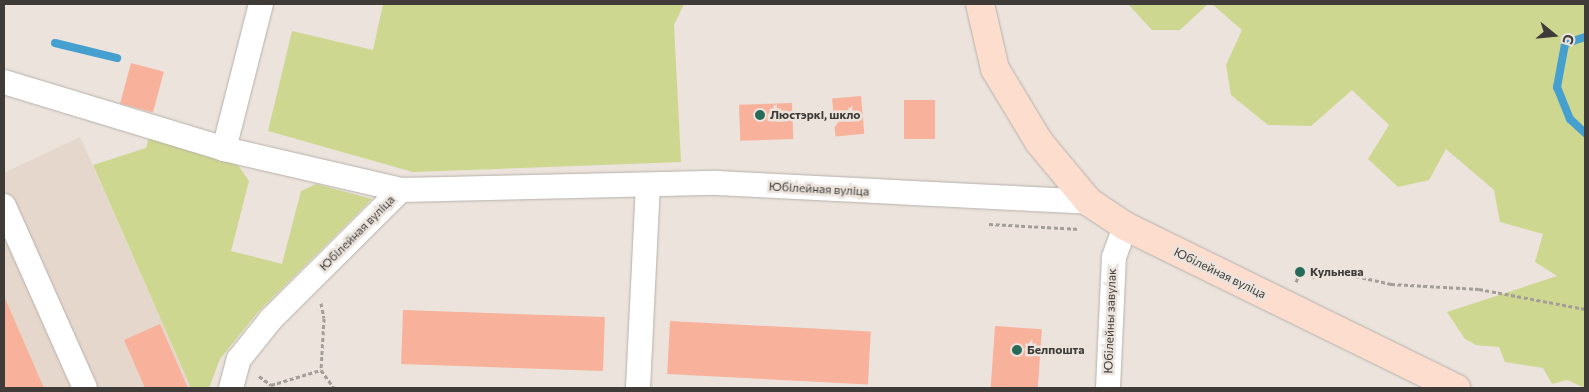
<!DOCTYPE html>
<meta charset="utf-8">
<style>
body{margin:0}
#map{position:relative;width:1589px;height:392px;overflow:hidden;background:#ebe3dc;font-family:Commissioner,sans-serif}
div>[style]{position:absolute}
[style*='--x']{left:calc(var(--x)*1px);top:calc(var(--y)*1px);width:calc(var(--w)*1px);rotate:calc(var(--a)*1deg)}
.built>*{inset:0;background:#e6d7cc}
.green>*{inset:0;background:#ced790}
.stream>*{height:8px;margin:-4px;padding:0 4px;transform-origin:4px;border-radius:4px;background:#45a0cf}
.building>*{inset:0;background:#f8b19b;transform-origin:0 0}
.path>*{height:3px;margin-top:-1.5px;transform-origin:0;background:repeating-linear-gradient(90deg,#a49e99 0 4px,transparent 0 6.5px)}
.roads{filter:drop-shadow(0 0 1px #b7b0aa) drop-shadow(0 0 1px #b7b0aa)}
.minor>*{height:24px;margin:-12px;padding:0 12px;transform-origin:12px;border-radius:12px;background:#fff}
.major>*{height:28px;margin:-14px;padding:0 14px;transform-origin:14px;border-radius:14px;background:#fdddce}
.dots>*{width:14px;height:14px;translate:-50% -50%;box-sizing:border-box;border:2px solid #ebe3dc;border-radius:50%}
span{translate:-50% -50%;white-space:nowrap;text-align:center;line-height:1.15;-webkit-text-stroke:5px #ebe3dc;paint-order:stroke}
.poi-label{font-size:12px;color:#3e3b38;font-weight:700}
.left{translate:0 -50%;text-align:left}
.street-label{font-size:12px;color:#3e3b38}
.frame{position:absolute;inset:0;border:5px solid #3e3b38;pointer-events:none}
.north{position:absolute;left:1529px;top:10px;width:50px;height:50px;-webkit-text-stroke:4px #ebe3dc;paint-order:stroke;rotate:107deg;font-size:14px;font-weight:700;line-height:20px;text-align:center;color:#3e3b38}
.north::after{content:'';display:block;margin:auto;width:18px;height:22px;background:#3e3b38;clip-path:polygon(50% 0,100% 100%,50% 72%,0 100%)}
</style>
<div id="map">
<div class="built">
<div style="clip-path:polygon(80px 137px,191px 388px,4px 388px,4px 173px)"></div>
</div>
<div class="green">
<div style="clip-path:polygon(383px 4px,684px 4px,674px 25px,681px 162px,413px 172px,268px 131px,292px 31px,373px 50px)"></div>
<div style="clip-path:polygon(1128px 4px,1208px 4px,1180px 30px,1152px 30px)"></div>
<div style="clip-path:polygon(1212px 4px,1585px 4px,1585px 388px,1567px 380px,1552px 384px,1543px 368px,1505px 362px,1499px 347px,1476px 345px,1465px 339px,1447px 312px,1557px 276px,1535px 262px,1543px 234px,1500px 222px,1494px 190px,1446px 149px,1429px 180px,1398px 187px,1368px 159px,1389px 125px,1352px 90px,1311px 126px,1268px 125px,1231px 95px,1226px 65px,1242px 30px)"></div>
<div style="clip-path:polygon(149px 136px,238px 165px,249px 181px,231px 251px,282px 264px,301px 191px,316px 184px,372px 199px,258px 312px,220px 359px,209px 388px,191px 388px,93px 165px,146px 148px)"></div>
</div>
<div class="stream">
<div style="--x:1585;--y:37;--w:21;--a:161"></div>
<div style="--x:1565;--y:44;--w:44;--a:100.5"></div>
<div style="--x:1557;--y:87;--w:35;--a:68"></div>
<div style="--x:1570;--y:119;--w:21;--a:43"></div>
<div style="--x:55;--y:43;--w:64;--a:13.6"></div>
</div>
<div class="building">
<div style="left:131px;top:63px;width:34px;height:42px;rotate:15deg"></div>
<div style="left:861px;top:96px;width:38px;height:29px;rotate:85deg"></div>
<div style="left:904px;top:100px;width:31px;height:39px"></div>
<div style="left:792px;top:103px;width:36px;height:53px;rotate:88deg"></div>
<div style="clip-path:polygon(4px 296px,44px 388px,4px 388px)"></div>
<div style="left:403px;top:310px;width:202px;height:54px;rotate:2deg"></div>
<div style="left:670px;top:321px;width:201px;height:53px;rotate:3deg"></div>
<div style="clip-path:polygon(160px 324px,188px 388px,145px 388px,124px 340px)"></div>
<div style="left:995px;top:326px;width:47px;height:62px;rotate:4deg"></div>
</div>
<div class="path">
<div style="--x:989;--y:224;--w:91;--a:3.1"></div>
<div style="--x:1312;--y:278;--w:15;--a:-37"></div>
<div style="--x:1324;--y:269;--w:69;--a:12.6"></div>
<div style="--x:1391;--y:284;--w:88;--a:3.3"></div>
<div style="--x:1479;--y:289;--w:108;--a:10.7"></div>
<div style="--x:1296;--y:282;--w:11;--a:-68"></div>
<div style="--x:321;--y:303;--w:15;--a:79"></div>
<div style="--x:324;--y:318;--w:52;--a:93.3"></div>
<div style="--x:321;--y:370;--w:22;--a:54"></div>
<div style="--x:259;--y:376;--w:15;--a:37"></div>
<div style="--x:271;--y:385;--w:52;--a:-16.7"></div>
</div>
<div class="roads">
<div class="minor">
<div style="--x:4;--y:82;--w:230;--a:16.9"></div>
<div style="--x:224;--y:149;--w:182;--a:13"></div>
<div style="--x:224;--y:149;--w:150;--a:-75.7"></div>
<div style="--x:4;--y:206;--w:199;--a:66"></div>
<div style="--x:231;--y:388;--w:30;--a:-75"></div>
<div style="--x:239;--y:359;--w:51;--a:-51.3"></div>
<div style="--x:271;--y:319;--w:183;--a:-44.8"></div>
<div style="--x:401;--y:190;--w:316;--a:-1.3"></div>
<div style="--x:717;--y:183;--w:372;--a:2.9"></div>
<div style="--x:638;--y:388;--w:202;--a:-87.2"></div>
<div style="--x:1108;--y:388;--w:131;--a:-87.4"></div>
<div style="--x:1114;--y:257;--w:33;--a:-70"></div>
</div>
<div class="major">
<div style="--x:980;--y:4;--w:67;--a:77"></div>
<div style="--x:995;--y:69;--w:85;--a:58.9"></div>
<div style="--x:1039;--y:142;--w:78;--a:50.2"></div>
<div style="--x:1089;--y:202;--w:43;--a:33.7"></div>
<div style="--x:1125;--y:226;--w:369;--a:26.1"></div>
</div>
</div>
<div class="dots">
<div style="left:760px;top:115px;background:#286a59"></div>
<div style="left:1300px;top:272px;background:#286a59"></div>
<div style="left:1017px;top:350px;background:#286a59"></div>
</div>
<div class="poi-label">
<span class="left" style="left:770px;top:115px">Люстэркі, шкло</span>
<span class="left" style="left:1310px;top:272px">Кульнева</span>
<span class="left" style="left:1027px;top:350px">Белпошта</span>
</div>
<div class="street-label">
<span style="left:819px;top:189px;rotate:3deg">Юбілейная вуліца</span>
<span style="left:357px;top:233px;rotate:-45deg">Юбілейная вуліца</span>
<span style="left:1220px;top:273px;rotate:26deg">Юбілейная вуліца</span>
<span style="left:1110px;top:321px;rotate:-88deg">Юбілейны завулак</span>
</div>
<div class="frame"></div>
<div class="north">С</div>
</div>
